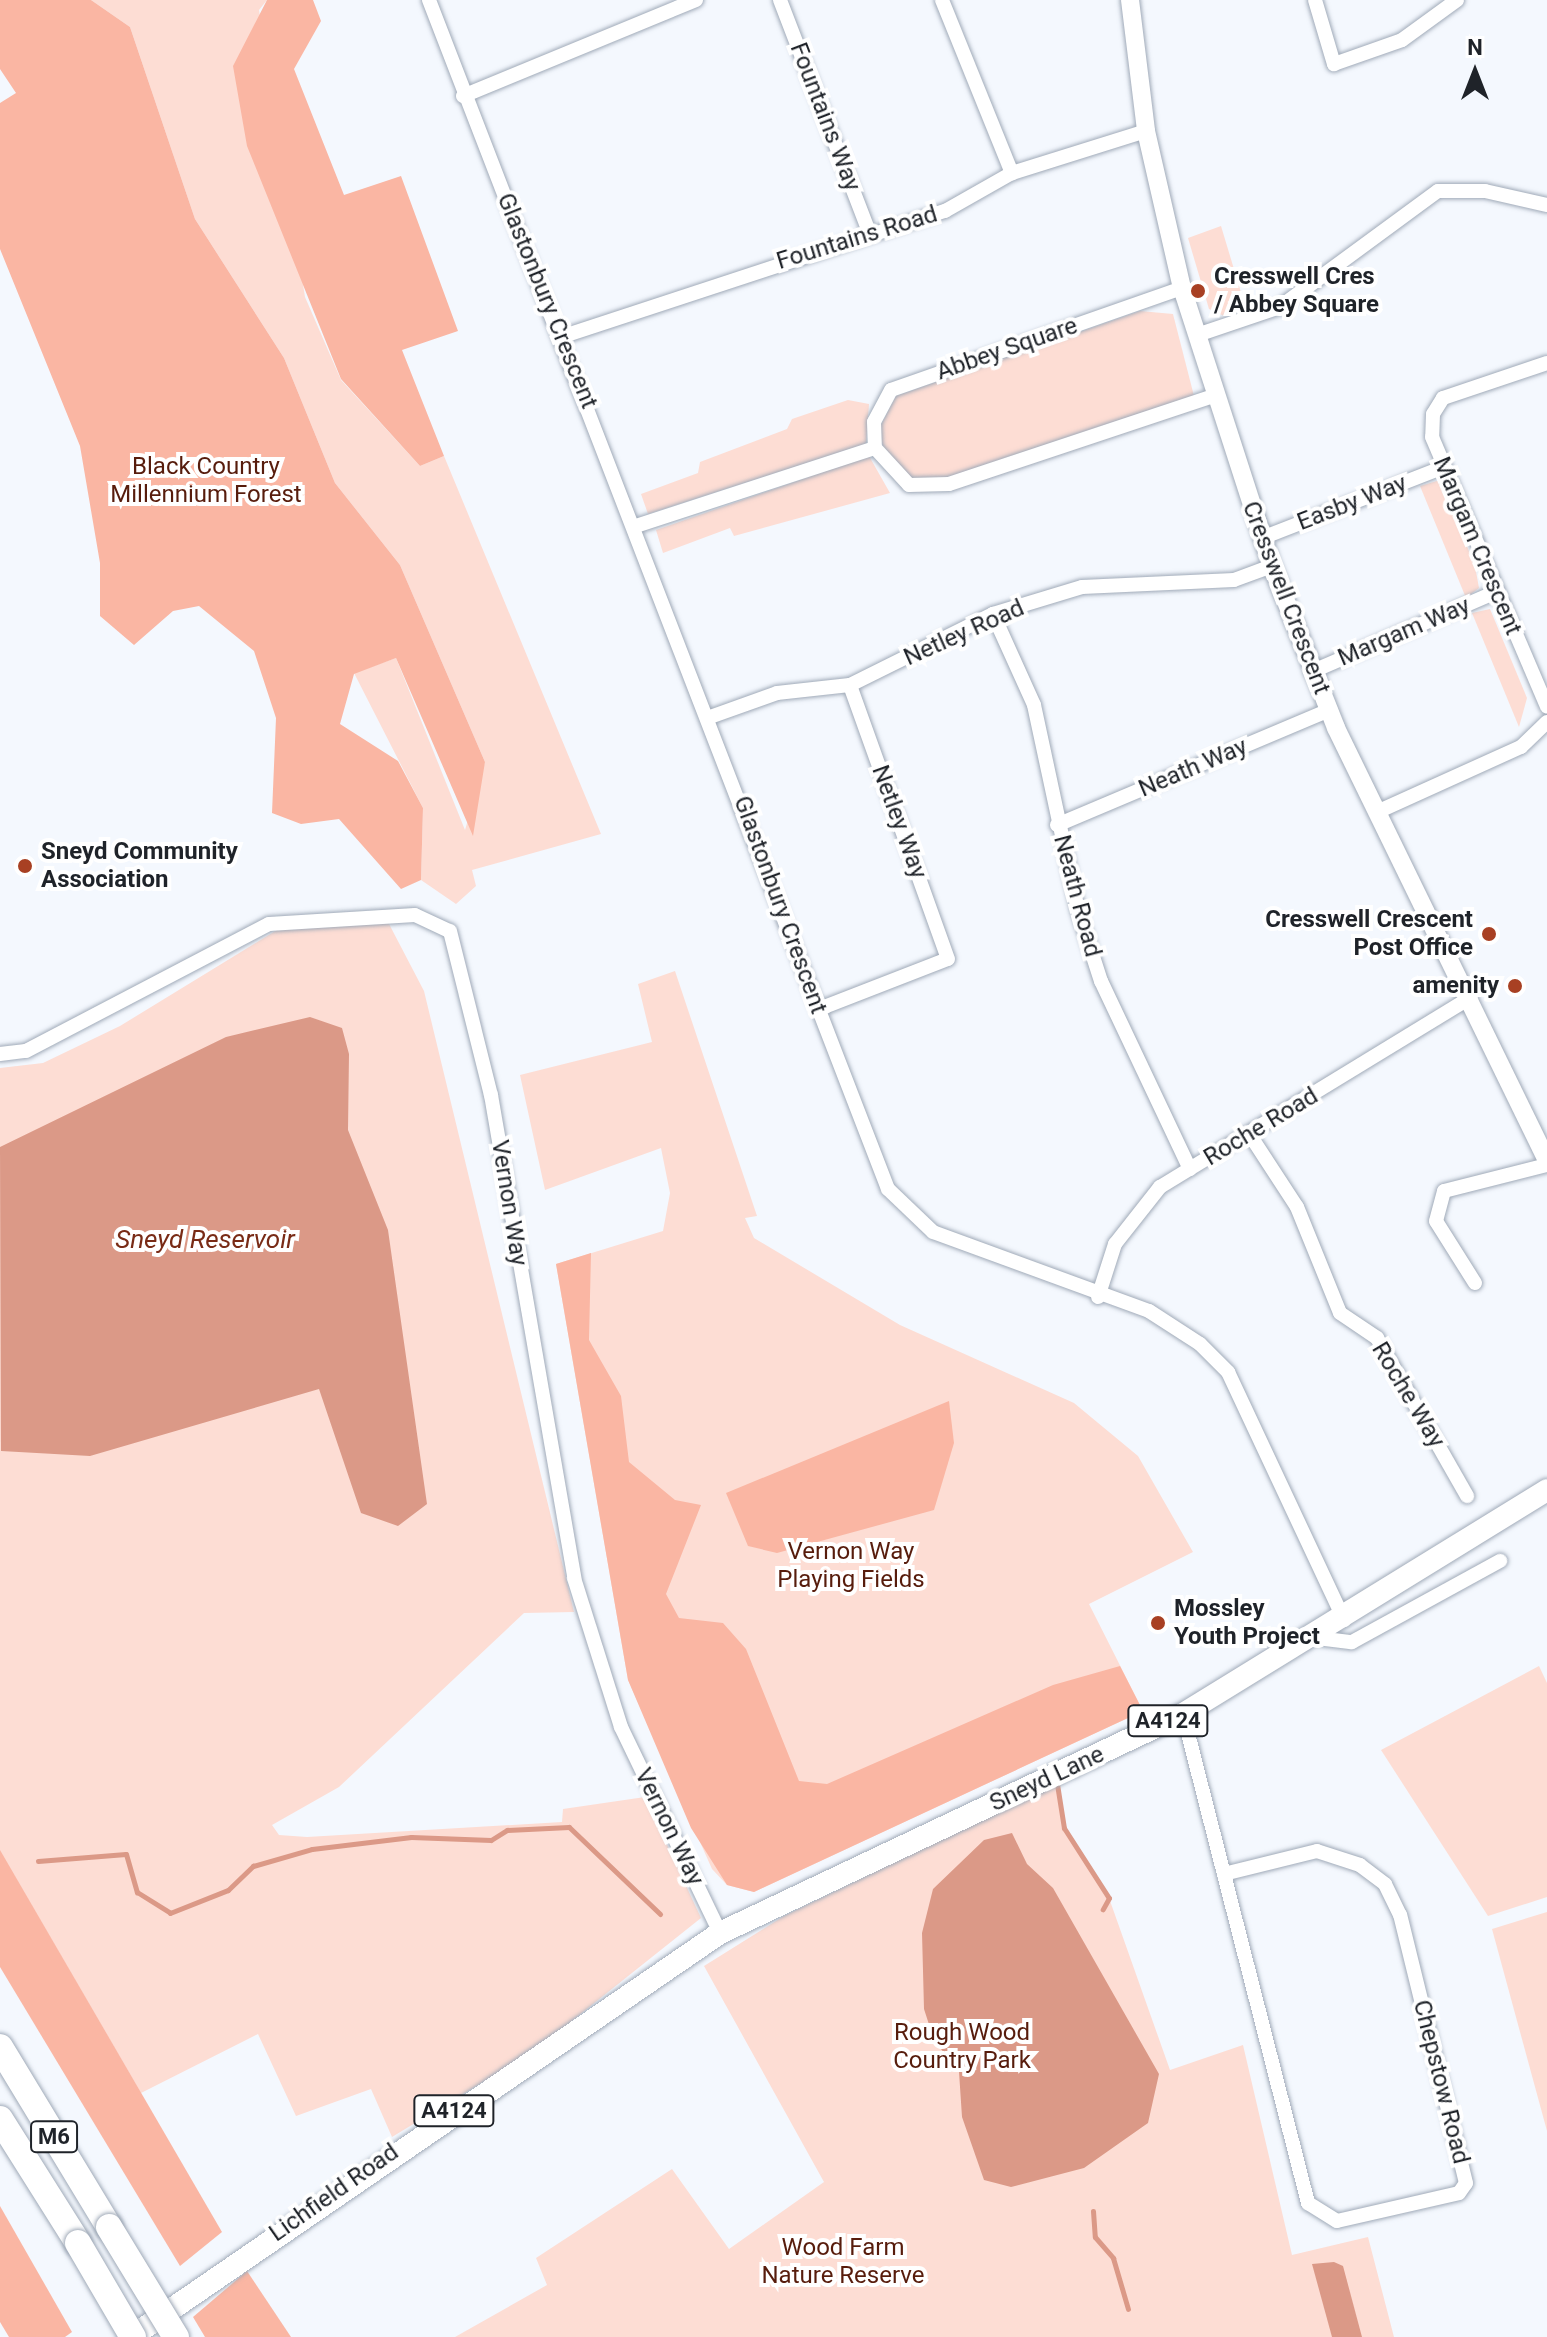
<!DOCTYPE html>
<style>
body{margin:0}
#map{position:relative;width:1547px;height:2337px;overflow:hidden;background:#f4f8fe;font-family:Roboto,sans-serif}
div>[style]{position:absolute}
[style*='--x']{left:calc(var(--x)*1px);top:calc(var(--y)*1px);width:calc(var(--w)*1px);rotate:calc(var(--a)*1deg)}
.green>*{inset:0;background:#fdddd4}
.forest>*{inset:0;background:#fab6a3}
.water>*{inset:0;background:#db9987}
.stream>*{height:5px;margin:-2.5px;padding:0 2.5px;transform-origin:2.5px;border-radius:2.5px;background:#db9987}
.roads{filter:drop-shadow(0 0 2px #a0aab8) drop-shadow(0 0 2px #a0aab8)}
.minor>*{height:14px;margin:-7px;padding:0 7px;transform-origin:7px;border-radius:7px;background:#fff}
.tertiary>*{height:18px;margin:-9px;padding:0 9px;transform-origin:9px;border-radius:9px;background:#fff}
.primary>*{height:22px;margin:-11px;padding:0 11px;transform-origin:11px;border-radius:11px;background:#fff}
.motorway>*{height:26px;margin:-13px;padding:0 13px;transform-origin:13px;border-radius:13px;background:#fff}
.bridges{filter:drop-shadow(0 0 2px #a0aab8) drop-shadow(0 0 2px #a0aab8)}
.motorway-bridge>*{height:26px;margin:-13px;padding:0 13px;transform-origin:13px;border-radius:13px;background:#fff}
.dots>*{width:22px;height:22px;translate:-50% -50%;box-sizing:border-box;border:4px solid #fff;border-radius:50%}
span{translate:-50% -50%;white-space:nowrap;text-align:center;line-height:1.15;-webkit-text-stroke:8px #fff;paint-order:stroke}
.shield-label span{padding:2px 6px;background:#fff;border:2px solid;border-radius:6px;-webkit-text-stroke-width:0}
.shield-label{font-size:22px;color:#1f2329;font-weight:700}
.street-label{font-size:24px;color:#1f2329}
.poi-label{font-size:24px;color:#1f2329;font-weight:700}
.left{translate:0 -50%;text-align:left}
.right{translate:-100% -50%;text-align:right}
.park-label{font-size:24px;color:#571c0c}
.water-label{font-size:26px;color:#792b16;font-style:italic}
.north{position:absolute;left:1435px;top:32px;width:80px;height:80px;-webkit-text-stroke:6px #fff;paint-order:stroke;rotate:0deg;font-size:22px;font-weight:700;line-height:32px;text-align:center;color:#1f2329}
.north::after{content:'';display:block;margin:auto;width:28px;height:36px;background:#1f2329;clip-path:polygon(50% 0,100% 100%,50% 72%,0 100%)}
</style>
<div id="map">
<div class="green">
<div style="clip-path:polygon(91px 0,267px 0,259px 10px,305px 297px,341px 380px,420px 466px,444px 456px,601px 834px,472px 870px,476px 886px,456px 904px,421px 880px,423px 808px,354px 673px,396px 658px,465px 830px,485px 762px,400px 565px,335px 483px,284px 358px,195px 219px,130px 27px)"></div>
<div style="clip-path:polygon(1221px 226px,1246px 309px,1224px 316px,1209px 309px,1188px 238px)"></div>
<div style="clip-path:polygon(1140px 311px,1173px 314px,1194px 396px,947px 480px,912px 480px,883px 446px,879px 429px,896px 396px)"></div>
<div style="clip-path:polygon(848px 400px,869px 404px,866px 444px,648px 514px,641px 494px,698px 473px,700px 462px,787px 429px,792px 419px)"></div>
<div style="clip-path:polygon(869px 456px,890px 493px,734px 536px,730px 528px,663px 553px,656px 530px)"></div>
<div style="clip-path:polygon(1440px 480px,1475px 566px,1479px 588px,1466px 598px,1420px 486px)"></div>
<div style="clip-path:polygon(1490px 609px,1527px 698px,1519px 727px,1472px 613px)"></div>
<div style="clip-path:polygon(388px 922px,424px 991px,574px 1612px,524px 1613px,339px 1787px,272px 1825px,279px 1835px,307px 1837px,562px 1822px,563px 1809px,645px 1797px,701px 1918px,534px 2051px,392px 2137px,371px 2089px,296px 2116px,258px 2034px,141px 2093px,14px 1875px,0 1877px,0 1068px,43px 1063px,120px 1026px,277px 930px)"></div>
<div style="clip-path:polygon(675px 971px,757px 1216px,745px 1218px,754px 1238px,900px 1325px,1074px 1403px,1138px 1456px,1193px 1552px,1089px 1604px,1143px 1711px,754px 1892px,727px 1885px,712px 1869px,628px 1680px,556px 1264px,663px 1231px,670px 1193px,661px 1148px,545px 1190px,520px 1075px,652px 1042px,638px 984px)"></div>
<div style="clip-path:polygon(1539px 1666px,1547px 1683px,1547px 1897px,1488px 1916px,1381px 1750px)"></div>
<div style="clip-path:polygon(1057px 1784px,1064px 1828px,1109px 1898px,1170px 2070px,1243px 2045px,1292px 2255px,1368px 2237px,1394px 2337px,455px 2337px,547px 2285px,536px 2258px,672px 2169px,729px 2249px,824px 2182px,704px 1966px,784px 1916px)"></div>
<div style="clip-path:polygon(1547px 1912px,1547px 2131px,1492px 1929px)"></div>
</div>
<div class="forest">
<div style="clip-path:polygon(0 0,91px 0,130px 27px,195px 219px,284px 358px,335px 483px,400px 565px,485px 762px,473px 836px,396px 658px,354px 674px,340px 724px,398px 761px,423px 808px,421px 880px,401px 889px,339px 819px,301px 824px,272px 813px,276px 718px,254px 651px,199px 606px,173px 611px,134px 645px,100px 616px,100px 563px,80px 446px,0 249px,0 103px,16px 93px,0 69px)"></div>
<div style="clip-path:polygon(267px 0,313px 0,321px 21px,294px 69px,344px 195px,401px 176px,458px 331px,402px 350px,444px 456px,420px 466px,341px 379px,247px 146px,233px 66px)"></div>
<div style="clip-path:polygon(591px 1253px,589px 1340px,621px 1396px,629px 1462px,675px 1500px,701px 1505px,666px 1594px,679px 1618px,723px 1623px,746px 1649px,799px 1781px,827px 1784px,1053px 1685px,1120px 1666px,1143px 1711px,754px 1892px,727px 1885px,691px 1828px,628px 1680px,556px 1264px)"></div>
<div style="clip-path:polygon(949px 1401px,954px 1443px,934px 1510px,777px 1553px,748px 1546px,726px 1493px)"></div>
<div style="clip-path:polygon(0 1850px,222px 2232px,180px 2266px,0 1967px)"></div>
<div style="clip-path:polygon(0 2206px,72px 2332px,65px 2337px,9px 2337px,0 2322px)"></div>
<div style="clip-path:polygon(247px 2271px,291px 2337px,205px 2337px,193px 2317px)"></div>
</div>
<div class="water">
<div style="clip-path:polygon(310px 1017px,342px 1028px,349px 1054px,348px 1130px,388px 1230px,427px 1504px,398px 1526px,361px 1513px,319px 1389px,90px 1456px,1px 1451px,0 1147px,226px 1037px)"></div>
<div style="clip-path:polygon(1012px 1833px,1027px 1864px,1053px 1888px,1159px 2074px,1148px 2123px,1084px 2168px,1011px 2187px,984px 2180px,962px 2117px,959px 2072px,934px 2040px,924px 2009px,922px 1933px,933px 1889px,984px 1840px)"></div>
<div style="clip-path:polygon(1334px 2262px,1343px 2266px,1362px 2337px,1332px 2337px,1312px 2264px)"></div>
</div>
<div class="stream">
<div style="--x:1057;--y:1784;--w:45;--a:81"></div>
<div style="--x:1064;--y:1828;--w:83;--a:57.3"></div>
<div style="--x:1109;--y:1898;--w:13;--a:119"></div>
<div style="--x:38;--y:1861;--w:88;--a:-4.5"></div>
<div style="--x:126;--y:1854;--w:40;--a:74"></div>
<div style="--x:137;--y:1892;--w:39;--a:32"></div>
<div style="--x:170;--y:1913;--w:62;--a:-21.6"></div>
<div style="--x:228;--y:1890;--w:35;--a:-44"></div>
<div style="--x:253;--y:1866;--w:61;--a:-16.1"></div>
<div style="--x:312;--y:1849;--w:100;--a:-6.9"></div>
<div style="--x:411;--y:1837;--w:80;--a:2.1"></div>
<div style="--x:491;--y:1840;--w:19;--a:-32"></div>
<div style="--x:507;--y:1830;--w:62;--a:-2.8"></div>
<div style="--x:569;--y:1827;--w:126;--a:43.7"></div>
<div style="--x:1093;--y:2211;--w:26;--a:86"></div>
<div style="--x:1095;--y:2237;--w:28;--a:49"></div>
<div style="--x:1113;--y:2258;--w:53;--a:73.6"></div>
</div>
<div class="roads">
<div class="minor">
<div style="--x:429;--y:0;--w:1275;--a:68.89"></div>
<div style="--x:888;--y:1189;--w:62;--a:43.7"></div>
<div style="--x:933;--y:1232;--w:230;--a:20.1"></div>
<div style="--x:1149;--y:1311;--w:61;--a:32.9"></div>
<div style="--x:1200;--y:1344;--w:40;--a:45"></div>
<div style="--x:1228;--y:1372;--w:274;--a:64.9"></div>
<div style="--x:780;--y:0;--w:251;--a:69"></div>
<div style="--x:942;--y:0;--w:187;--a:68"></div>
<div style="--x:1315;--y:0;--w:67;--a:73.5"></div>
<div style="--x:1334;--y:64;--w:72;--a:-19.4"></div>
<div style="--x:1402;--y:40;--w:68;--a:-36"></div>
<div style="--x:463;--y:96;--w:252;--a:-22.4"></div>
<div style="--x:1182;--y:288;--w:308;--a:160.7"></div>
<div style="--x:891;--y:390;--w:36;--a:118"></div>
<div style="--x:874;--y:422;--w:26;--a:88"></div>
<div style="--x:875;--y:448;--w:50;--a:47.4"></div>
<div style="--x:909;--y:485;--w:40;--a:-1.4"></div>
<div style="--x:949;--y:484;--w:279;--a:-18.4"></div>
<div style="--x:1197;--y:335;--w:88;--a:-18.6"></div>
<div style="--x:1280;--y:307;--w:196;--a:-36.3"></div>
<div style="--x:1438;--y:191;--w:47;--a:0"></div>
<div style="--x:1485;--y:191;--w:64;--a:12.7"></div>
<div style="--x:564;--y:336;--w:401;--a:-18.2"></div>
<div style="--x:945;--y:211;--w:77;--a:-29.6"></div>
<div style="--x:1012;--y:173;--w:140;--a:-17.4"></div>
<div style="--x:1547;--y:363;--w:110;--a:161.4"></div>
<div style="--x:1443;--y:398;--w:19;--a:122"></div>
<div style="--x:1433;--y:414;--w:23;--a:92"></div>
<div style="--x:1432;--y:437;--w:293;--a:66.9"></div>
<div style="--x:636;--y:526;--w:251;--a:-18.1"></div>
<div style="--x:1262;--y:538;--w:193;--a:-21.3"></div>
<div style="--x:993;--y:614;--w:100;--a:65.7"></div>
<div style="--x:1034;--y:705;--w:210;--a:77.9"></div>
<div style="--x:1078;--y:910;--w:75;--a:72.1"></div>
<div style="--x:1101;--y:981;--w:208;--a:64.7"></div>
<div style="--x:1311;--y:672;--w:202;--a:-23.4"></div>
<div style="--x:710;--y:717;--w:71;--a:-19.7"></div>
<div style="--x:777;--y:693;--w:73;--a:-6.3"></div>
<div style="--x:850;--y:685;--w:160;--a:-26.4"></div>
<div style="--x:993;--y:614;--w:93;--a:-16.9"></div>
<div style="--x:1082;--y:587;--w:152;--a:-2.6"></div>
<div style="--x:1234;--y:580;--w:40;--a:-20.2"></div>
<div style="--x:1377;--y:812;--w:158;--a:-24.3"></div>
<div style="--x:1521;--y:747;--w:36;--a:-44"></div>
<div style="--x:1057;--y:825;--w:295;--a:-22.9"></div>
<div style="--x:819;--y:1009;--w:138;--a:-21.2"></div>
<div style="--x:948;--y:959;--w:291;--a:-109.7"></div>
<div style="--x:0;--y:1054;--w:26;--a:-7"></div>
<div style="--x:26;--y:1051;--w:274;--a:-27.6"></div>
<div style="--x:269;--y:924;--w:146;--a:-3.5"></div>
<div style="--x:415;--y:915;--w:38;--a:25"></div>
<div style="--x:450;--y:931;--w:169;--a:76"></div>
<div style="--x:491;--y:1095;--w:490;--a:80.2"></div>
<div style="--x:574;--y:1578;--w:156;--a:72.5"></div>
<div style="--x:621;--y:1727;--w:229;--a:64.3"></div>
<div style="--x:1250;--y:1135;--w:86;--a:56.9"></div>
<div style="--x:1297;--y:1207;--w:114;--a:67.9"></div>
<div style="--x:1340;--y:1313;--w:45;--a:34"></div>
<div style="--x:1377;--y:1338;--w:182;--a:60.3"></div>
<div style="--x:1475;--y:1283;--w:73;--a:-122.2"></div>
<div style="--x:1436;--y:1221;--w:31;--a:-75"></div>
<div style="--x:1444;--y:1191;--w:106;--a:-14.2"></div>
<div style="--x:1098;--y:1297;--w:56;--a:-72.2"></div>
<div style="--x:1115;--y:1244;--w:73;--a:-51.7"></div>
<div style="--x:1160;--y:1187;--w:364;--a:-31.4"></div>
<div style="--x:1317;--y:1638;--w:35;--a:7"></div>
<div style="--x:1352;--y:1642;--w:169;--a:-28.7"></div>
<div style="--x:1183;--y:1714;--w:505;--a:75.66"></div>
<div style="--x:1308;--y:2203;--w:34;--a:32"></div>
<div style="--x:1337;--y:2221;--w:125;--a:-12.9"></div>
<div style="--x:1459;--y:2193;--w:12;--a:-55"></div>
<div style="--x:1466;--y:2183;--w:276;--a:-103.8"></div>
<div style="--x:1400;--y:1915;--w:34;--a:-116"></div>
<div style="--x:1385;--y:1884;--w:31;--a:-143"></div>
<div style="--x:1360;--y:1865;--w:45;--a:-162"></div>
<div style="--x:1317;--y:1851;--w:96;--a:166.1"></div>
</div>
<div class="tertiary">
<div style="--x:1130;--y:0;--w:132;--a:83"></div>
<div style="--x:1146;--y:131;--w:161;--a:77.1"></div>
<div style="--x:1182;--y:288;--w:292;--a:72.1"></div>
<div style="--x:1272;--y:566;--w:174;--a:68.4"></div>
<div style="--x:1336;--y:728;--w:481;--a:64"></div>
</div>
<div class="primary">
<div style="--x:131;--y:2337;--w:714;--a:-34.45"></div>
<div style="--x:720;--y:1933;--w:512;--a:-25.31"></div>
<div style="--x:1183;--y:1714;--w:427;--a:-31.6"></div>
</div>
<div class="motorway">
<div style="--x:0;--y:2047;--w:210;--a:58.8"></div>
<div style="--x:0;--y:2119;--w:146;--a:57.8"></div>
</div>
</div>
<div class="bridges">
<div class="motorway-bridge">
<div style="--x:109;--y:2227;--w:129;--a:58.7"></div>
<div style="--x:78;--y:2243;--w:109;--a:59.7"></div>
</div>
</div>
<div class="dots">
<div style="left:1198px;top:291px;background:#a84023"></div>
<div style="left:25px;top:866px;background:#a84023"></div>
<div style="left:1489px;top:934px;background:#a84023"></div>
<div style="left:1515px;top:986px;background:#a84023"></div>
<div style="left:1158px;top:1623px;background:#a84023"></div>
</div>
<div class="shield-label">
<span style="left:1168px;top:1721px">A4124</span>
<span style="left:454px;top:2111px">A4124</span>
<span style="left:54px;top:2137px">M6</span>
</div>
<div class="street-label">
<span style="left:825px;top:117px;rotate:69deg">Fountains Way</span>
<span style="left:857px;top:238px;rotate:-17deg">Fountains Road</span>
<span style="left:547px;top:301px;rotate:68deg">Glastonbury Crescent</span>
<span style="left:1007px;top:349px;rotate:-19deg">Abbey Square</span>
<span style="left:1352px;top:503px;rotate:-21deg">Easby Way</span>
<span style="left:1477px;top:546px;rotate:67deg">Margam Crescent</span>
<span style="left:1286px;top:598px;rotate:69deg">Cresswell Crescent</span>
<span style="left:1404px;top:632px;rotate:-23deg">Margam Way</span>
<span style="left:964px;top:633px;rotate:-24deg">Netley Road</span>
<span style="left:1193px;top:768px;rotate:-23deg">Neath Way</span>
<span style="left:899px;top:822px;rotate:70deg">Netley Way</span>
<span style="left:1077px;top:896px;rotate:75deg">Neath Road</span>
<span style="left:780px;top:905px;rotate:70deg">Glastonbury Crescent</span>
<span style="left:1261px;top:1127px;rotate:-31deg">Roche Road</span>
<span style="left:509px;top:1203px;rotate:81deg">Vernon Way</span>
<span style="left:1408px;top:1395px;rotate:59deg">Roche Way</span>
<span style="left:1047px;top:1779px;rotate:-25deg">Sneyd Lane</span>
<span style="left:669px;top:1827px;rotate:64deg">Vernon Way</span>
<span style="left:1441px;top:2082px;rotate:76deg">Chepstow Road</span>
<span style="left:334px;top:2193px;rotate:-35deg">Lichfield Road</span>
</div>
<div class="poi-label">
<span class="left" style="left:1214px;top:291px">Cresswell Cres<br>/ Abbey Square</span>
<span class="left" style="left:41px;top:866px">Sneyd Community<br>Association</span>
<span class="right" style="left:1473px;top:934px">Cresswell Crescent<br>Post Office</span>
<span class="right" style="left:1499px;top:986px">amenity</span>
<span class="left" style="left:1174px;top:1623px">Mossley<br>Youth Project</span>
</div>
<div class="park-label">
<span style="left:206px;top:481px">Black Country<br>Millennium Forest</span>
<span style="left:851px;top:1566px">Vernon Way<br>Playing Fields</span>
<span style="left:962px;top:2047px">Rough Wood<br>Country Park</span>
<span style="left:843px;top:2262px">Wood Farm<br>Nature Reserve</span>
</div>
<div class="water-label">
<span style="left:205px;top:1240px">Sneyd Reservoir</span>
</div>
<div class="north">N</div>
</div>
